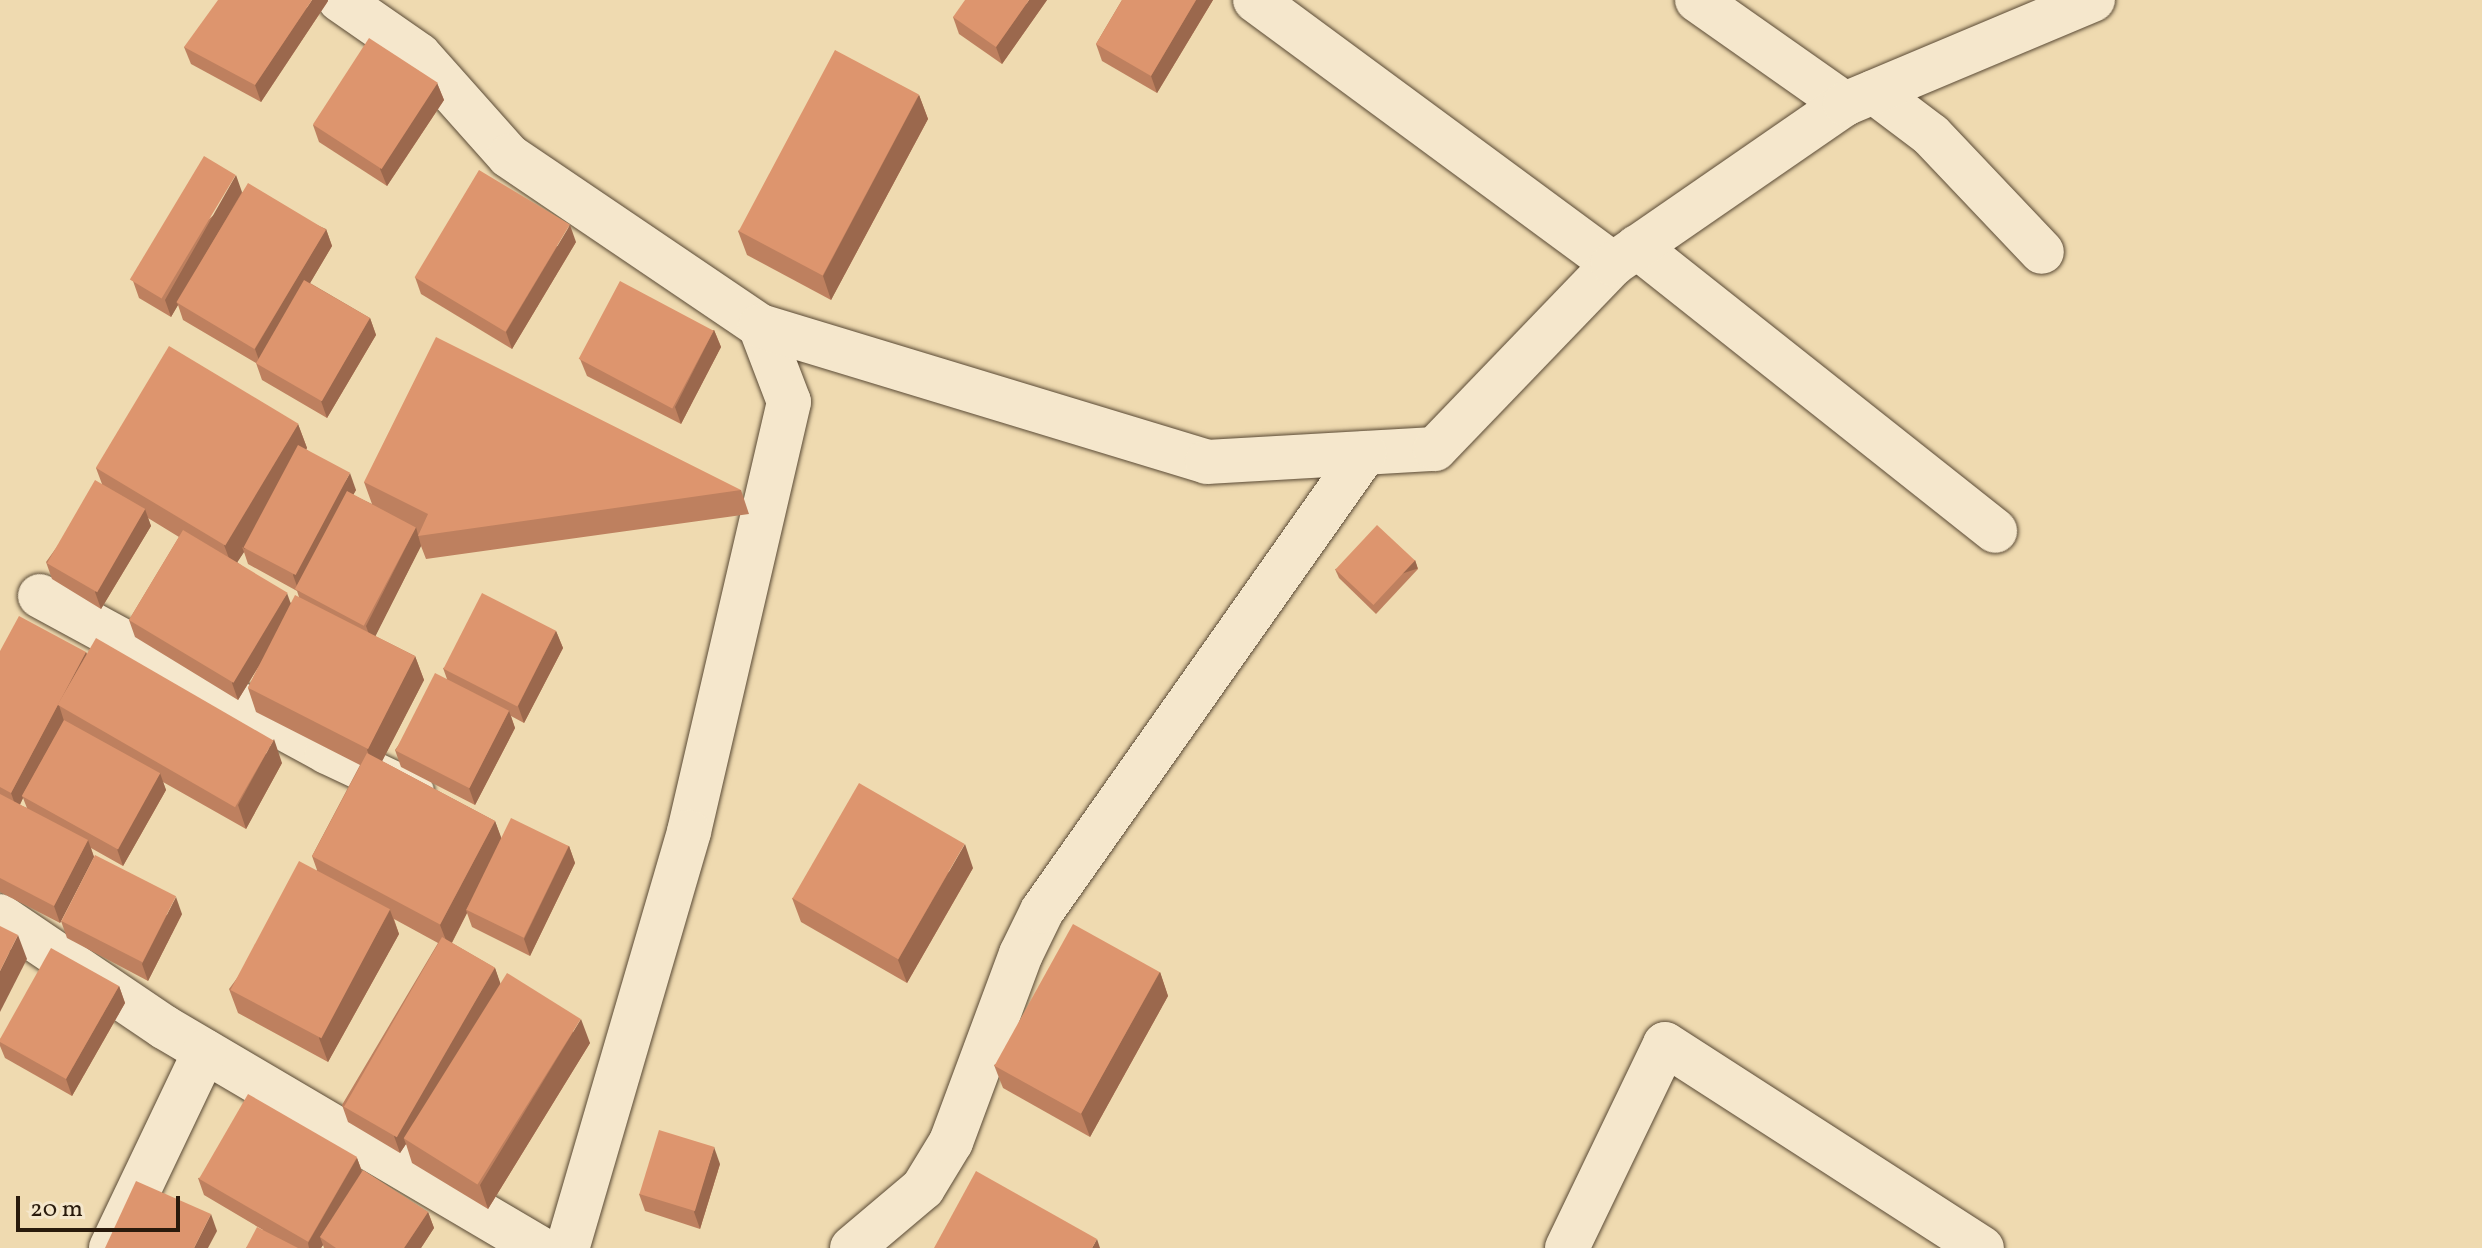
<!DOCTYPE html>
<style>
body{margin:0}
#map{position:relative;width:2482px;height:1248px;overflow:hidden;background:#efdab0;font-family:Vollkorn,serif}
div>[style]{position:absolute}
[style*='--x']{left:calc(var(--x)*1px);top:calc(var(--y)*1px);width:calc(var(--w)*1px);rotate:calc(var(--a)*1deg)}
.roads{filter:drop-shadow(0 0 2px #5a4a35) drop-shadow(0 0 2px #5a4a35)}
.minor>*{height:44px;margin:-22px;padding:0 22px;transform-origin:22px;border-radius:22px;background:#f5e7cc}
.wall>*{inset:0;background:#be805f}
.shaded-wall>*{inset:0;background:#9b684d;transform-origin:0 0}
.building>*{inset:0;background:#dd956e;transform-origin:0 0}
span{translate:-50% -50%;white-space:nowrap;text-align:center;line-height:1.15;-webkit-text-stroke:6px #f5e7cc;paint-order:stroke}
.scale{position:absolute;left:16px;top:1196px;width:164px;height:36px;box-sizing:border-box;border:4px solid #291a0c;border-top:0;padding-left:10px;font-size:24px;line-height:28px;white-space:nowrap;color:#291a0c;-webkit-text-stroke:6px #f5e7cc;paint-order:stroke}
</style>
<div id="map">
<div class="roads">
<div class="minor">
<div style="--x:340;--y:0;--w:96;--a:34.8"></div>
<div style="--x:419;--y:55;--w:135;--a:48.3"></div>
<div style="--x:509;--y:156;--w:303;--a:34.1"></div>
<div style="--x:760;--y:326;--w:81;--a:69.1"></div>
<div style="--x:789;--y:402;--w:441;--a:103.1"></div>
<div style="--x:689;--y:832;--w:434;--a:106.3"></div>
<div style="--x:1255;--y:0;--w:445;--a:36.4"></div>
<div style="--x:1697;--y:0;--w:181;--a:35.1"></div>
<div style="--x:1874;--y:92;--w:71;--a:37"></div>
<div style="--x:1931;--y:135;--w:161;--a:46.5"></div>
<div style="--x:1637;--y:247;--w:457;--a:38.4"></div>
<div style="--x:760;--y:326;--w:467;--a:16.9"></div>
<div style="--x:1207;--y:462;--w:228;--a:-3.3"></div>
<div style="--x:1435;--y:449;--w:257;--a:-46.1"></div>
<div style="--x:1613;--y:264;--w:282;--a:-34.6"></div>
<div style="--x:1845;--y:104;--w:269;--a:-22.8"></div>
<div style="--x:40;--y:596;--w:327;--a:28.5"></div>
<div style="--x:327;--y:752;--w:94;--a:25.2"></div>
<div style="--x:0;--y:916;--w:198;--a:34.1"></div>
<div style="--x:164;--y:1027;--w:435;--a:30.5"></div>
<div style="--x:111;--y:1248;--w:218;--a:-64.5"></div>
<div style="--x:852;--y:1248;--w:93;--a:-40.2"></div>
<div style="--x:923;--y:1188;--w:54;--a:-58.7"></div>
<div style="--x:951;--y:1142;--w:201;--a:-69.6"></div>
<div style="--x:1021;--y:954;--w:48;--a:-64"></div>
<div style="--x:1042;--y:911;--w:560;--a:-54.81"></div>
<div style="--x:1567;--y:1248;--w:226;--a:-64.3"></div>
<div style="--x:1665;--y:1044;--w:377;--a:32.8"></div>
</div>
</div>
<div class="wall">
<div style="clip-path:polygon(1047px 0,1002px 64px,959px 34px,953px 17px)"></div>
<div style="clip-path:polygon(1122px 0,1213px 0,1157px 93px,1102px 61px,1096px 44px)"></div>
<div style="clip-path:polygon(328px 1px,261px 102px,191px 64px,184px 47px)"></div>
<div style="clip-path:polygon(437px 83px,444px 100px,387px 186px,319px 142px,313px 125px)"></div>
<div style="clip-path:polygon(919px 95px,928px 119px,831px 300px,747px 255px,738px 231px)"></div>
<div style="clip-path:polygon(242px 192px,326px 229px,332px 246px,310px 283px,370px 318px,376px 335px,327px 418px,262px 380px,256px 363px,183px 320px,178px 305px,171px 317px,139px 298px,133px 281px)"></div>
<div style="clip-path:polygon(576px 242px,512px 349px,421px 294px,415px 277px)"></div>
<div style="clip-path:polygon(714px 330px,721px 347px,681px 424px,587px 376px,580px 359px)"></div>
<div style="clip-path:polygon(evenodd,298px 424px,307px 448px,306px 449px,356px 490px,353px 495px,372px 504px,364px 482px,741px 490px,749px 514px,426px 559px,421px 546px,375px 636px,415px 656px,424px 680px,382px 761px,495px 821px,501px 838px,569px 846px,575px 863px,530px 956px,472px 927px,467px 913px,452px 943px,495px 968px,500px 984px,590px 1043px,488px 1209px,412px 1163px,406px 1144px,400px 1153px,348px 1122px,342px 1105px,438px 943px,394px 919px,399px 934px,328px 1062px,238px 1013px,229px 989px,317px 870px,312px 856px,360px 765px,256px 712px,248px 688px,259px 666px,238px 700px,135px 637px,129px 620px,179px 537px,148px 518px,151px 526px,101px 609px,52px 579px,46px 562px,102px 484px,96px 468px,298px 424px,244px 552px,248px 564px,297px 591px,299px 597px,291px 603px,237px 562px,244px 552px)"></div>
<div style="clip-path:polygon(1415px 560px,1418px 569px,1376px 614px,1339px 578px,1335px 569px)"></div>
<div style="clip-path:polygon(556px 631px,563px 648px,524px 723px,511px 716px,515px 728px,475px 805px,401px 767px,395px 750px,447px 679px,443px 668px)"></div>
<div style="clip-path:polygon(evenodd,0 651px,86px 652px,87px 654px,282px 763px,246px 829px,163px 782px,166px 790px,123px 866px,91px 848px,94px 857px,60px 923px,0 892px,0 651px,23px 798px,27px 808px,20px 805px,23px 798px)"></div>
<div style="clip-path:polygon(973px 868px,907px 983px,801px 922px,792px 898px)"></div>
<div style="clip-path:polygon(182px 914px,148px 981px,67px 938px,61px 921px)"></div>
<div style="clip-path:polygon(1160px 972px,1168px 996px,1090px 1137px,1003px 1088px,994px 1065px)"></div>
<div style="clip-path:polygon(119px 986px,125px 1003px,72px 1096px,5px 1058px,0 1046px,0 1039px)"></div>
<div style="clip-path:polygon(357px 1158px,362px 1171px,428px 1212px,434px 1228px,421px 1248px,324px 1248px,323px 1245px,321px 1248px,246px 1248px,263px 1230px,204px 1195px,198px 1178px)"></div>
<div style="clip-path:polygon(720px 1164px,700px 1229px,645px 1211px,639px 1194px)"></div>
</div>
<div class="shaded-wall">
<div style="clip-path:polygon(312px 0,328px 0,328px 1px,261px 102px,255px 85px)"></div>
<div style="clip-path:polygon(1029px 0,1047px 0,1002px 64px,996px 47px)"></div>
<div style="clip-path:polygon(1196px 0,1213px 0,1157px 93px,1151px 76px)"></div>
<div style="clip-path:polygon(437px 83px,444px 100px,387px 186px,380px 169px)"></div>
<div style="clip-path:polygon(919px 95px,928px 119px,831px 300px,823px 276px)"></div>
<div style="clip-path:polygon(236px 175px,242px 192px,177px 303px,178px 305px,171px 317px,165px 300px)"></div>
<div style="clip-path:polygon(570px 225px,576px 242px,512px 349px,506px 332px)"></div>
<div style="clip-path:polygon(326px 229px,332px 246px,261px 366px,255px 349px)"></div>
<div style="clip-path:polygon(370px 318px,376px 335px,327px 418px,321px 401px)"></div>
<div style="clip-path:polygon(714px 330px,721px 347px,681px 424px,675px 407px)"></div>
<div style="clip-path:polygon(298px 424px,307px 448px,245px 549px,242px 547px,244px 552px,233px 569px,224px 545px)"></div>
<div style="clip-path:polygon(350px 473px,356px 490px,299px 592px,293px 575px)"></div>
<div style="clip-path:polygon(145px 509px,151px 526px,101px 609px,95px 592px)"></div>
<div style="clip-path:polygon(416px 527px,421px 546px,372px 643px,366px 626px)"></div>
<div style="left:1415px;top:560px;width:9px;height:62px;rotate:72deg"></div>
<div style="clip-path:polygon(287px 593px,293px 610px,238px 700px,232px 683px)"></div>
<div style="clip-path:polygon(556px 631px,563px 648px,524px 723px,518px 706px)"></div>
<div style="clip-path:polygon(86px 652px,92px 669px,59px 705px,64px 721px,22px 796px,23px 798px,17px 810px,11px 793px)"></div>
<div style="clip-path:polygon(415px 656px,424px 680px,376px 773px,367px 750px)"></div>
<div style="clip-path:polygon(509px 711px,515px 728px,475px 805px,469px 788px)"></div>
<div style="clip-path:polygon(274px 739px,282px 763px,246px 829px,238px 805px)"></div>
<div style="clip-path:polygon(160px 773px,166px 790px,123px 866px,117px 849px)"></div>
<div style="clip-path:polygon(495px 821px,504px 845px,466px 910px,467px 913px,449px 948px,440px 925px)"></div>
<div style="clip-path:polygon(88px 840px,94px 857px,60px 923px,54px 906px)"></div>
<div style="clip-path:polygon(965px 844px,973px 868px,907px 983px,898px 960px)"></div>
<div style="clip-path:polygon(569px 846px,575px 863px,530px 956px,524px 939px)"></div>
<div style="clip-path:polygon(176px 897px,182px 914px,148px 981px,142px 964px)"></div>
<div style="clip-path:polygon(390px 910px,399px 934px,328px 1062px,319px 1038px)"></div>
<div style="clip-path:polygon(18px 935px,27px 959px,0 1012px,0 971px)"></div>
<div style="clip-path:polygon(495px 968px,501px 985px,404px 1139px,406px 1144px,400px 1153px,394px 1136px)"></div>
<div style="clip-path:polygon(1160px 972px,1168px 996px,1090px 1137px,1081px 1113px)"></div>
<div style="clip-path:polygon(119px 986px,125px 1003px,72px 1096px,66px 1079px)"></div>
<div style="clip-path:polygon(581px 1019px,590px 1043px,488px 1209px,480px 1185px)"></div>
<div style="clip-path:polygon(714px 1147px,720px 1164px,700px 1229px,694px 1212px)"></div>
<div style="clip-path:polygon(357px 1158px,363px 1175px,320px 1237px,323px 1245px,321px 1248px,309px 1248px,308px 1243px)"></div>
<div style="clip-path:polygon(428px 1212px,434px 1228px,421px 1248px,404px 1248px)"></div>
<div style="clip-path:polygon(211px 1214px,217px 1231px,208px 1248px,194px 1248px)"></div>
<div style="clip-path:polygon(1097px 1239px,1100px 1248px,1092px 1248px)"></div>
</div>
<div class="building">
<div style="clip-path:polygon(218px 0,312px 0,255px 85px,184px 47px)"></div>
<div style="clip-path:polygon(965px 0,1029px 0,996px 47px,953px 17px)"></div>
<div style="clip-path:polygon(1122px 0,1196px 0,1151px 76px,1096px 44px)"></div>
<div style="left:369px;top:38px;width:82px;height:103px;rotate:33deg"></div>
<div style="left:835px;top:50px;width:95px;height:205px;rotate:28deg"></div>
<div style="left:204px;top:156px;width:37px;height:144px;rotate:31deg"></div>
<div style="left:479px;top:170px;width:106px;height:125px;rotate:31deg"></div>
<div style="left:248px;top:183px;width:91px;height:139px;rotate:31deg"></div>
<div style="left:304px;top:280px;width:76px;height:96px;rotate:30deg"></div>
<div style="left:620px;top:281px;width:106px;height:88px;rotate:28deg"></div>
<div style="clip-path:polygon(436px 337px,741px 490px,418px 536px,428px 514px,364px 482px)"></div>
<div style="left:169px;top:346px;width:151px;height:142px;rotate:31deg"></div>
<div style="left:298px;top:445px;width:59px;height:116px;rotate:28deg"></div>
<div style="left:95px;top:480px;width:58px;height:96px;rotate:30deg"></div>
<div style="left:347px;top:491px;width:78px;height:111px;rotate:28deg"></div>
<div style="left:1377px;top:525px;width:52px;height:61px;rotate:43deg"></div>
<div style="left:183px;top:530px;width:122px;height:105px;rotate:31deg"></div>
<div style="left:482px;top:593px;width:83px;height:85px;rotate:27deg"></div>
<div style="left:295px;top:595px;width:135px;height:104px;rotate:27deg"></div>
<div style="clip-path:polygon(19px 616px,86px 652px,11px 793px,0 787px,0 651px)"></div>
<div style="left:96px;top:638px;width:205px;height:77px;rotate:30deg"></div>
<div style="left:435px;top:673px;width:83px;height:87px;rotate:27deg"></div>
<div style="left:64px;top:720px;width:110px;height:87px;rotate:29deg"></div>
<div style="left:367px;top:753px;width:145px;height:117px;rotate:28deg"></div>
<div style="left:859px;top:783px;width:122px;height:133px;rotate:30deg"></div>
<div style="clip-path:polygon(0 794px,88px 840px,54px 906px,0 878px)"></div>
<div style="left:511px;top:818px;width:64px;height:102px;rotate:26deg"></div>
<div style="left:95px;top:855px;width:91px;height:74px;rotate:27deg"></div>
<div style="left:299px;top:861px;width:103px;height:146px;rotate:28deg"></div>
<div style="left:1073px;top:924px;width:99px;height:162px;rotate:29deg"></div>
<div style="clip-path:polygon(0 926px,18px 935px,0 971px)"></div>
<div style="left:442px;top:937px;width:61px;height:196px;rotate:30deg"></div>
<div style="clip-path:polygon(51px 948px,119px 986px,66px 1079px,0 1042px,0 1039px)"></div>
<div style="left:507px;top:973px;width:87px;height:195px;rotate:32deg"></div>
<div style="left:248px;top:1094px;width:126px;height:98px;rotate:30deg"></div>
<div style="left:659px;top:1130px;width:58px;height:67px;rotate:17deg"></div>
<div style="clip-path:polygon(363px 1170px,428px 1212px,404px 1248px,336px 1248px,320px 1237px)"></div>
<div style="clip-path:polygon(976px 1171px,1097px 1239px,1092px 1248px,934px 1248px)"></div>
<div style="clip-path:polygon(136px 1181px,211px 1214px,194px 1248px,105px 1248px)"></div>
<div style="clip-path:polygon(257px 1227px,298px 1248px,246px 1248px)"></div>
</div>
<div class="scale">20 m</div>
</div>
